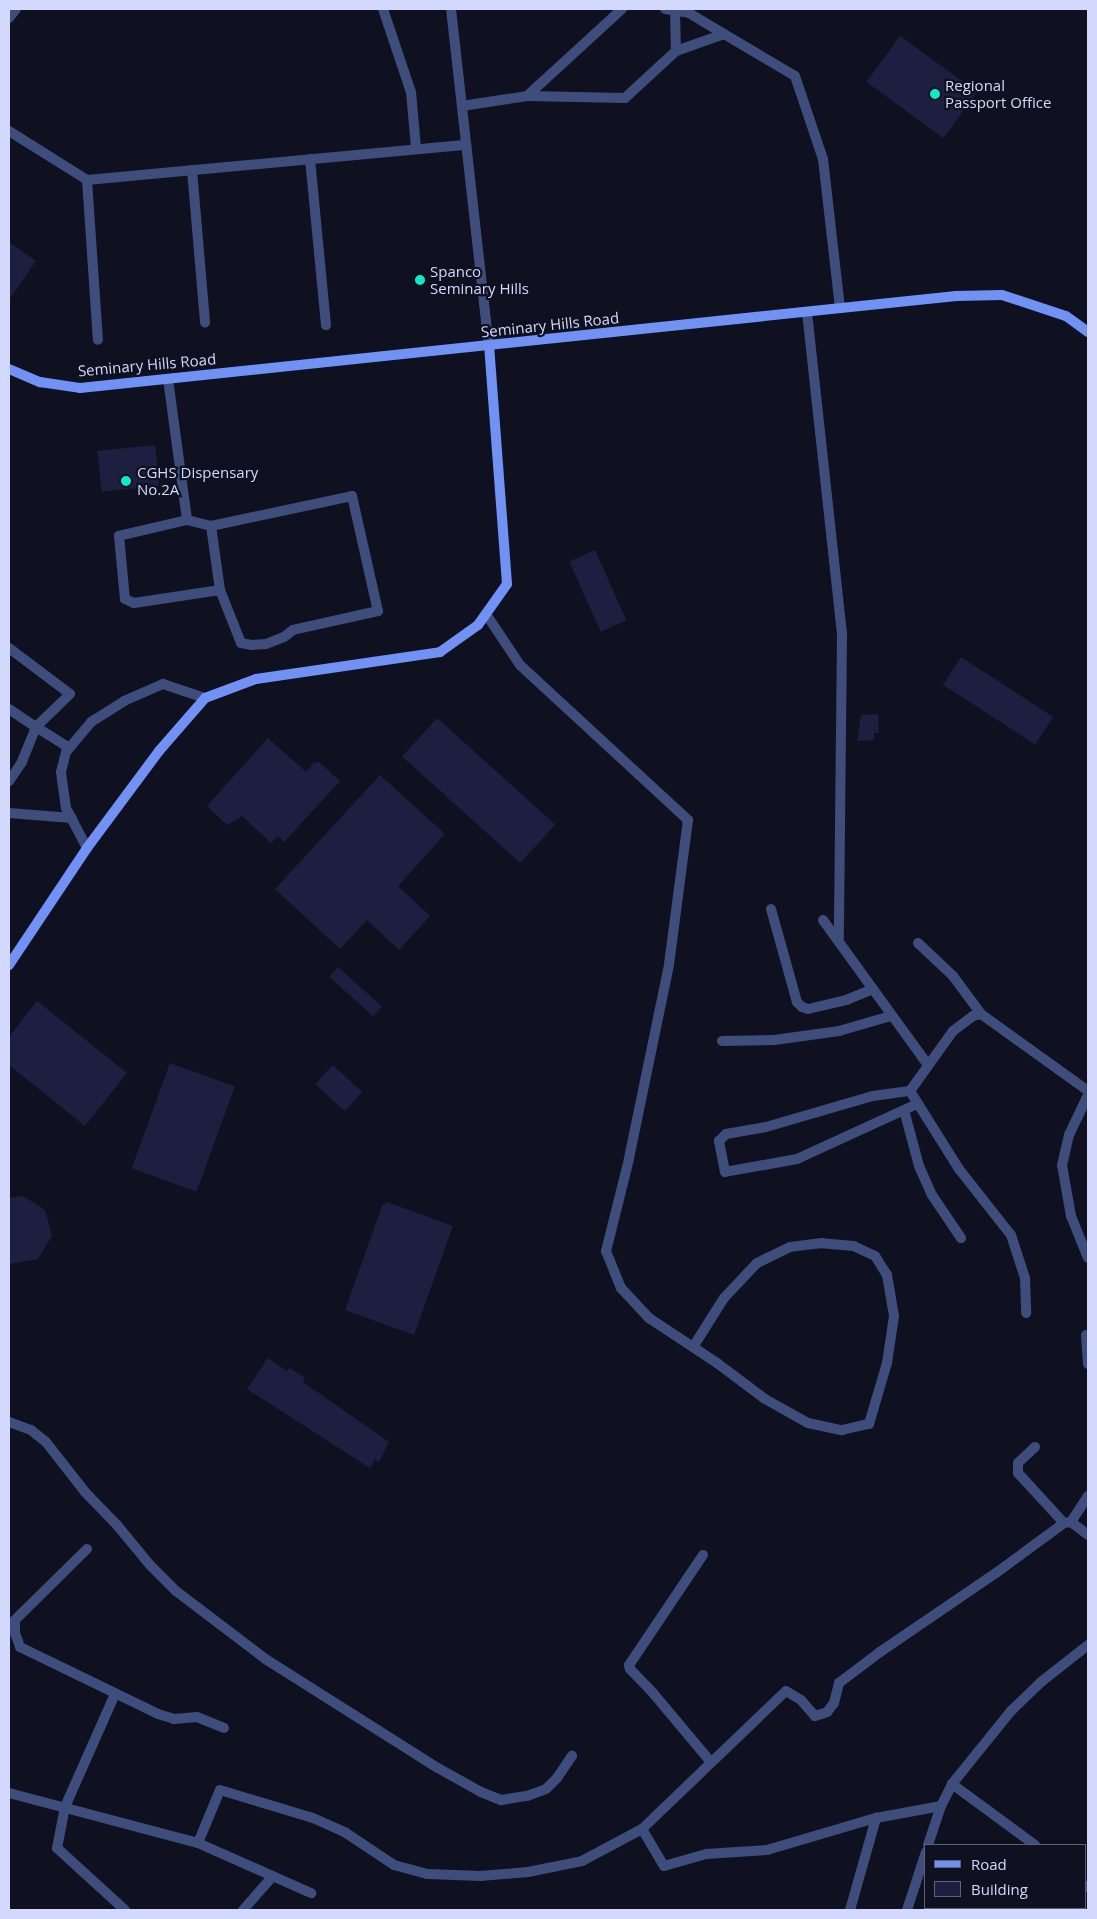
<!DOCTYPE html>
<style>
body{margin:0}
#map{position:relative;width:1097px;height:1919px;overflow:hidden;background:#0f1121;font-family:"Open Sans",sans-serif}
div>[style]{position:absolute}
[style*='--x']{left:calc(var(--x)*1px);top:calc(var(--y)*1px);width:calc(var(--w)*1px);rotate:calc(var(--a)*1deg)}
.building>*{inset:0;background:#1d1f40;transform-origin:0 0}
.street>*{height:10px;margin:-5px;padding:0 5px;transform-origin:5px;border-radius:5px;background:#3e4d7c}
.secondary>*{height:10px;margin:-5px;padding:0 5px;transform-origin:5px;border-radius:5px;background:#7192f4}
.dots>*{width:14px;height:14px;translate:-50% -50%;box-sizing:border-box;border:2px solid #0f1121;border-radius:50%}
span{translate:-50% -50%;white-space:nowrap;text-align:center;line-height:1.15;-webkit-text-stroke:4.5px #0f1121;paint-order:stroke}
.poi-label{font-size:15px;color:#d3d9fc}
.left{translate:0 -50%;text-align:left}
.street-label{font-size:15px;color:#d3d9fc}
.frame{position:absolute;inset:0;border:10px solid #d3d9fc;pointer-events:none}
.legend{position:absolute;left:924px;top:1844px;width:162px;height:65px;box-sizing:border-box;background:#0f1121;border:1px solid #5d6179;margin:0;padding:6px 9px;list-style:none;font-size:15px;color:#d3d9fc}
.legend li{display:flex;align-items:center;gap:10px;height:25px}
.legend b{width:25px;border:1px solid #5d6179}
</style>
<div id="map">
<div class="building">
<div style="left:900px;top:36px;width:95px;height:57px;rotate:36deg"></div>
<div style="clip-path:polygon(9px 242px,36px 261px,9px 300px)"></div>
<div style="left:155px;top:445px;width:41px;height:58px;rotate:84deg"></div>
<div style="left:595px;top:550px;width:77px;height:28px;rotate:66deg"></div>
<div style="left:961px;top:657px;width:110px;height:33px;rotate:33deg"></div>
<div style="clip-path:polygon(878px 714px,879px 733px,874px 733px,874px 740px,857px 741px,861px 715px)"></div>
<div style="left:437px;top:718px;width:159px;height:52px;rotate:42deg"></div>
<div style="clip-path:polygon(268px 738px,306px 772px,314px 763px,319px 762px,340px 781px,284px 842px,278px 836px,271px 843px,242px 816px,227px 825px,207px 806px)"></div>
<div style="clip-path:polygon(380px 775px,445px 834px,398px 886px,430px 916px,399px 950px,367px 920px,340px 949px,275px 889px)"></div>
<div style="left:338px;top:967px;width:59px;height:13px;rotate:42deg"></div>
<div style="clip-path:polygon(37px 1001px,127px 1073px,85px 1126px,9px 1065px,9px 1037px)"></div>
<div style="left:170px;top:1063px;width:69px;height:112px;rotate:20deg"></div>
<div style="left:333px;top:1065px;width:40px;height:26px;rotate:43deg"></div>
<div style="clip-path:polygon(23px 1196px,45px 1210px,52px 1236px,38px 1259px,9px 1264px,9px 1198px)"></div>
<div style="clip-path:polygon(387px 1202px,453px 1226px,414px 1335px,345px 1310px,382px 1206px)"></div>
<div style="clip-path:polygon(268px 1358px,287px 1371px,290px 1368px,305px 1378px,303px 1382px,389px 1442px,379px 1462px,375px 1459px,370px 1468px,247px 1389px)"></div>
</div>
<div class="street">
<div style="--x:383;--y:9;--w:88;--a:71.4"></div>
<div style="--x:411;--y:92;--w:56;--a:84.9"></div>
<div style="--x:451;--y:9;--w:339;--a:83.6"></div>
<div style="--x:665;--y:9;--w:24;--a:9"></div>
<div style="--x:689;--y:13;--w:41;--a:31"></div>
<div style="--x:675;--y:11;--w:40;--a:88.6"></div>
<div style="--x:9;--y:18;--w:11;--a:-52"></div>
<div style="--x:527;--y:96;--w:129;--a:-42.5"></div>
<div style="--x:462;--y:106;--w:66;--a:-8.7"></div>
<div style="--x:527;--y:96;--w:98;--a:1.2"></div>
<div style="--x:625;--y:98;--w:69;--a:-42.7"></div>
<div style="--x:676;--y:51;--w:51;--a:-19.5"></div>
<div style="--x:724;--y:34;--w:82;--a:30.6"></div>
<div style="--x:795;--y:76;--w:88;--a:71.4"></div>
<div style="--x:823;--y:159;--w:150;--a:83.5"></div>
<div style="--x:9;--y:131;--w:92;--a:32.1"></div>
<div style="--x:87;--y:180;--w:381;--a:-5.3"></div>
<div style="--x:310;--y:159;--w:167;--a:84.5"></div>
<div style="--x:192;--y:170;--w:153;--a:85.1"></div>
<div style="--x:87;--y:180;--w:160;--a:86.1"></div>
<div style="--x:807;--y:312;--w:325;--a:83.8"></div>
<div style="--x:842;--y:635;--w:306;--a:90.6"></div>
<div style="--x:168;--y:379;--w:142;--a:82.3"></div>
<div style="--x:187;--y:520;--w:70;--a:166.8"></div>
<div style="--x:119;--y:536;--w:63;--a:84.6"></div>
<div style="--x:125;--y:599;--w:10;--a:24"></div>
<div style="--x:134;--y:603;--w:87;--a:-8.6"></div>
<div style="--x:220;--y:590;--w:65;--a:-98"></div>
<div style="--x:211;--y:526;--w:25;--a:-166"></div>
<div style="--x:211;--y:526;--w:144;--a:-12"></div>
<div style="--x:352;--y:496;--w:118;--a:77.3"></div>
<div style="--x:378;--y:611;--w:87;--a:167.4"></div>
<div style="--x:293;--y:630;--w:11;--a:142"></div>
<div style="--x:284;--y:637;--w:19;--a:159"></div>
<div style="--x:266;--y:644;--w:14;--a:176"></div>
<div style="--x:252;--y:645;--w:11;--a:-170"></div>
<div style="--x:241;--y:643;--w:57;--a:-111.6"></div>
<div style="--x:486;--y:614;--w:61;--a:56.3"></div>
<div style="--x:520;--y:665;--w:229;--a:42.7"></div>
<div style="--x:688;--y:820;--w:146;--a:97.5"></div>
<div style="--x:669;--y:965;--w:198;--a:101.7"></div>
<div style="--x:629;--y:1159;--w:95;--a:104"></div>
<div style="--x:606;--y:1251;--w:40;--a:68"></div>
<div style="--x:621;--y:1288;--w:41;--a:47"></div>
<div style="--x:649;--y:1318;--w:82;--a:33.5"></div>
<div style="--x:717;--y:1363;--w:60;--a:36.9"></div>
<div style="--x:765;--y:1399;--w:49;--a:29.2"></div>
<div style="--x:808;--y:1423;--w:35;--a:12"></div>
<div style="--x:842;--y:1430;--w:28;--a:-13"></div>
<div style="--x:869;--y:1424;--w:64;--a:-73.6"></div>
<div style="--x:887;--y:1363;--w:48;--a:-81.5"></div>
<div style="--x:894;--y:1316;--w:42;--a:-99.7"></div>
<div style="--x:887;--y:1275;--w:22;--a:-122"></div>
<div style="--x:875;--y:1256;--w:23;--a:-155"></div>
<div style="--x:854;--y:1246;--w:32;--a:-175"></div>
<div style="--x:822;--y:1243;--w:32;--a:173"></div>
<div style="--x:790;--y:1247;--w:37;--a:154"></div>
<div style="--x:757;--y:1263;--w:48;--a:133.3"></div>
<div style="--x:724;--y:1298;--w:58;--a:122.3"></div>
<div style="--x:9;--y:648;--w:76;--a:37"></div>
<div style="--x:70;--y:694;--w:47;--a:135.9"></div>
<div style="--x:36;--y:727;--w:39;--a:32"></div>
<div style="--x:9;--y:709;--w:32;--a:34"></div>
<div style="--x:36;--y:727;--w:38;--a:112"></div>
<div style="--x:22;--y:762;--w:23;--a:124"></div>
<div style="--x:9;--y:813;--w:63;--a:4.5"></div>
<div style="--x:87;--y:848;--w:45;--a:-117.7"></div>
<div style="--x:66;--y:808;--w:36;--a:-98"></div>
<div style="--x:61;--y:772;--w:21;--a:-76"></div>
<div style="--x:66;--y:752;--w:39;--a:-50"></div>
<div style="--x:91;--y:722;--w:39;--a:-32"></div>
<div style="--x:124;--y:701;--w:43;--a:-23.6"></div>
<div style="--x:163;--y:684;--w:44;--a:18.4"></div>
<div style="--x:771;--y:909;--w:97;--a:74.4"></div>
<div style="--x:797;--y:1002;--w:7;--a:45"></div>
<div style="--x:802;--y:1007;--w:6;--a:18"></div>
<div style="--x:808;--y:1009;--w:39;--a:-13"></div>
<div style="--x:846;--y:1000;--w:29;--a:-22"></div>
<div style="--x:823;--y:920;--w:179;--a:54.1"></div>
<div style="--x:918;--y:943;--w:48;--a:43.3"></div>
<div style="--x:953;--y:976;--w:47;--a:53.6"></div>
<div style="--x:722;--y:1041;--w:52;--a:-1.1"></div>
<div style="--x:774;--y:1040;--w:66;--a:-7.9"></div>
<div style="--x:839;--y:1031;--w:54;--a:-16.1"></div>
<div style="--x:910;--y:1091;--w:92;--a:57.9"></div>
<div style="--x:959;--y:1169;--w:84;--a:51.8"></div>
<div style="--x:1011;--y:1235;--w:45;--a:72"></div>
<div style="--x:1025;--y:1278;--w:35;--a:88"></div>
<div style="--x:1088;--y:1095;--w:44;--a:115.4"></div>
<div style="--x:1069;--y:1135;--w:31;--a:103"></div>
<div style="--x:1062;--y:1165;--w:52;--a:80"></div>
<div style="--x:1071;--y:1216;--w:45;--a:68"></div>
<div style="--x:917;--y:1104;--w:132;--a:155.4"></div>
<div style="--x:797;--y:1159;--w:73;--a:169.8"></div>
<div style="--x:725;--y:1172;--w:32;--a:-101"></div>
<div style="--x:719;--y:1141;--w:10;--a:-45"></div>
<div style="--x:726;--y:1134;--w:41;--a:-9.9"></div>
<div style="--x:766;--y:1127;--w:111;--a:-16.2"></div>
<div style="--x:873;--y:1096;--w:37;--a:-8"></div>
<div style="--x:910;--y:1091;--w:74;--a:-54.4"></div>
<div style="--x:953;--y:1031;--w:25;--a:-37"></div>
<div style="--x:973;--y:1016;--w:8;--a:-14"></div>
<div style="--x:981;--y:1014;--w:132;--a:35.7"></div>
<div style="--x:904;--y:1110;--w:58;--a:75"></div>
<div style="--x:919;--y:1166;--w:32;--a:66"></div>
<div style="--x:932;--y:1195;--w:52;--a:56"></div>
<div style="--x:1086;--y:1335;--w:29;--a:86"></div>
<div style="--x:9;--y:1422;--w:23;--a:20"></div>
<div style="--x:31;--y:1430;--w:19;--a:39"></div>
<div style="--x:46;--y:1442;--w:63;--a:52"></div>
<div style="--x:85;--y:1492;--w:46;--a:45.9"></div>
<div style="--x:117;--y:1525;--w:52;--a:50.5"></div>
<div style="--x:150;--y:1565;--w:37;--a:45"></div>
<div style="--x:176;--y:1591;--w:114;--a:37.2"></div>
<div style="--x:267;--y:1660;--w:202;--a:32.3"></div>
<div style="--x:438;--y:1768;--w:49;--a:29.2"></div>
<div style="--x:481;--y:1792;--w:22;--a:22"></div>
<div style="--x:501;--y:1800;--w:26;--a:-9"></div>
<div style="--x:527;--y:1796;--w:20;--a:-20"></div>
<div style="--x:546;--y:1789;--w:16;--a:-45"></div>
<div style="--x:557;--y:1778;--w:27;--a:-56"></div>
<div style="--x:1035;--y:1447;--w:23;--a:137"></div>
<div style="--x:1018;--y:1463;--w:10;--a:90"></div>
<div style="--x:1018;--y:1473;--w:68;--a:47.4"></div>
<div style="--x:1071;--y:1522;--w:31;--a:-57"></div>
<div style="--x:87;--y:1549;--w:101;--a:135.4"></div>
<div style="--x:15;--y:1620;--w:13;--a:90"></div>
<div style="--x:15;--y:1633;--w:15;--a:70"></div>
<div style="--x:20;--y:1647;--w:153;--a:25.9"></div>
<div style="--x:158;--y:1714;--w:17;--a:17"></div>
<div style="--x:174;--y:1719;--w:23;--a:-5"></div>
<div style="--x:197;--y:1717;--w:29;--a:22"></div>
<div style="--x:703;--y:1555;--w:133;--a:123.9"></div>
<div style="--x:629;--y:1665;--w:4;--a:76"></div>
<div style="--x:630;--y:1669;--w:33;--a:46"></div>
<div style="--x:653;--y:1693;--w:89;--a:50"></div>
<div style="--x:115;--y:1694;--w:124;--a:113.9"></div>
<div style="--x:65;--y:1807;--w:42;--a:101"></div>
<div style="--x:57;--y:1848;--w:92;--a:42.4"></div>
<div style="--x:952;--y:1784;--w:103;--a:36.3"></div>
<div style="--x:9;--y:1793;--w:196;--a:14.8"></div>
<div style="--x:198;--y:1843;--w:57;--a:-67.5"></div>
<div style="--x:220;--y:1790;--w:97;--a:16.8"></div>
<div style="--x:313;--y:1818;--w:36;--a:24"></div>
<div style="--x:346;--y:1833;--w:58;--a:33.7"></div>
<div style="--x:394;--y:1865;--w:35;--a:15"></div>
<div style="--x:428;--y:1874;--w:52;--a:2.2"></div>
<div style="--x:480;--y:1876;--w:48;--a:-4.8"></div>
<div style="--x:528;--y:1872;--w:55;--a:-11.5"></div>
<div style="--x:582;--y:1861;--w:68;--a:-28.1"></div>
<div style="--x:642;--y:1829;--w:199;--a:-43.8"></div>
<div style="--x:786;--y:1691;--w:17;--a:31"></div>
<div style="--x:801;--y:1700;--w:21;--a:49"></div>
<div style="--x:815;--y:1716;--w:13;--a:-18"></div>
<div style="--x:827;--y:1712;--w:11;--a:-52"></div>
<div style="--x:834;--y:1703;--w:21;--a:-76"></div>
<div style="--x:839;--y:1683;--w:51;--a:-37.1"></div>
<div style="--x:880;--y:1652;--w:140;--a:-34.3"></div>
<div style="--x:996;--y:1573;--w:84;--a:-36.3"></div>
<div style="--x:1064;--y:1523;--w:7;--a:-8"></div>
<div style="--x:1071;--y:1522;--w:21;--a:37"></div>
<div style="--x:642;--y:1829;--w:43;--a:59.3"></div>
<div style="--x:664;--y:1866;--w:44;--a:-15.9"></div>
<div style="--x:706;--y:1854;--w:61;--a:-3.8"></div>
<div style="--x:767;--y:1850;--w:114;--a:-16.4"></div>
<div style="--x:876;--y:1818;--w:66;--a:-10.5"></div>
<div style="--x:198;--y:1843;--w:124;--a:23.9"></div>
<div style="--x:928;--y:1845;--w:41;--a:-71.6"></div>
<div style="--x:941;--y:1806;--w:25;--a:-63"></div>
<div style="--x:952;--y:1784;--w:94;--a:-51.1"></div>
<div style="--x:1011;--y:1711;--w:42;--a:-44"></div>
<div style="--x:1041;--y:1682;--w:60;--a:-38.2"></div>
<div style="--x:1086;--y:1886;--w:2;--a:27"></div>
<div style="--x:243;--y:1910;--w:45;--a:-48.6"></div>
<div style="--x:850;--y:1910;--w:96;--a:-74.2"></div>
<div style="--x:907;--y:1910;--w:61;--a:-71.9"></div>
</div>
<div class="secondary">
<div style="--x:9;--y:369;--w:34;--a:23"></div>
<div style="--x:40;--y:382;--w:40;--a:8.5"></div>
<div style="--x:80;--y:388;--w:881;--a:-6"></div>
<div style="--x:956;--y:296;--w:46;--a:-1.2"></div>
<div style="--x:1002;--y:295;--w:67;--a:18.2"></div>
<div style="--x:1066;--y:316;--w:27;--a:36"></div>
<div style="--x:9;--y:965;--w:141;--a:-56.3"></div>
<div style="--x:87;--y:848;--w:121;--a:-53.4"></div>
<div style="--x:159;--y:751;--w:70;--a:-49"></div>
<div style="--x:205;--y:698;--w:54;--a:-20.4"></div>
<div style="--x:256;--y:679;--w:186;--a:-8.3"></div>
<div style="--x:440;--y:652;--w:47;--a:-35.4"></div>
<div style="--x:478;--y:625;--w:50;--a:-54.7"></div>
<div style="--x:507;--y:584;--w:239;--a:-94.3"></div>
</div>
<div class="dots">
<div style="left:935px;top:94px;background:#12e8c2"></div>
<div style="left:420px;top:280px;background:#12e8c2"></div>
<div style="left:126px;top:481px;background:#12e8c2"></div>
</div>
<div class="poi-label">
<span class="left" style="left:945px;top:94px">Regional<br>Passport Office</span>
<span class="left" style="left:430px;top:280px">Spanco<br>Seminary Hills</span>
<span class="left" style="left:137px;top:481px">CGHS Dispensary<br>No.2A</span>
</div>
<div class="street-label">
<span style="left:550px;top:325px;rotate:-6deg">Seminary Hills Road</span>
<span style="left:147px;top:365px;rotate:-5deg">Seminary Hills Road</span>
</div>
<div class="frame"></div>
<ul class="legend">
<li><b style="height:6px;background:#7192f4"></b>Road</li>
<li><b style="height:14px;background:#1d1f40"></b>Building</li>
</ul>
</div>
